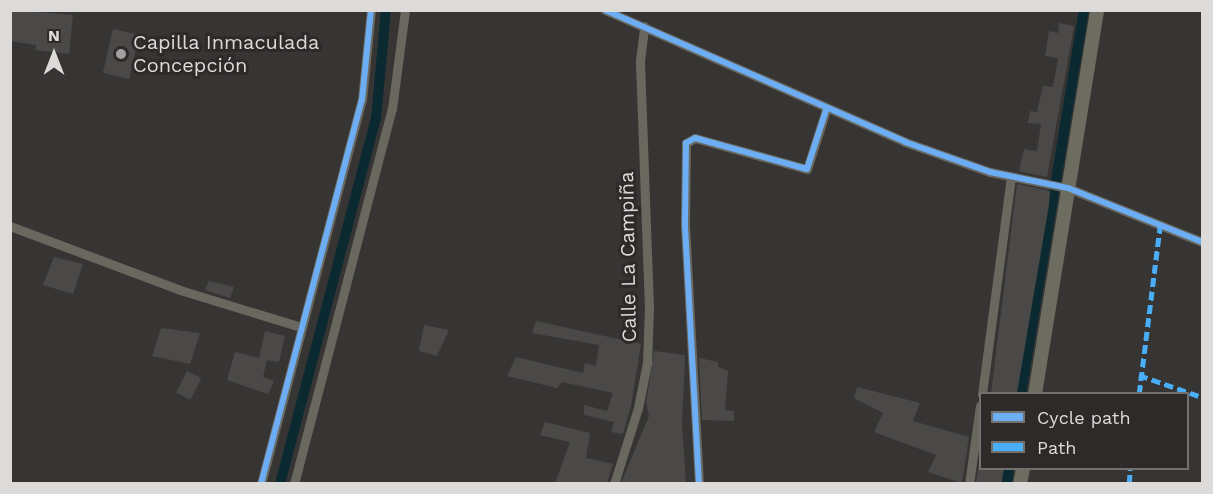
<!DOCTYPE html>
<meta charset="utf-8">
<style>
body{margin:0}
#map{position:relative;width:1213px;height:494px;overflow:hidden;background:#373534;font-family:"Work Sans",sans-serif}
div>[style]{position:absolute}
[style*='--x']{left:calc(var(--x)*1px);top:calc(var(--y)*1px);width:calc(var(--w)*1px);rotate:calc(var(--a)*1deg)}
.canal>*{height:10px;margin:-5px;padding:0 5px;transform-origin:5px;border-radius:5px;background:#0a2931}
.building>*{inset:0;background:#4a4948;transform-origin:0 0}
.minor>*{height:9px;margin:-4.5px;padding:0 4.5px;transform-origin:4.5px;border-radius:4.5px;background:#69685f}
.secondary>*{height:14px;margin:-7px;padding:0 7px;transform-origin:7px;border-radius:7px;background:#6d6c60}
.quiet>*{height:4.5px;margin-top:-2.25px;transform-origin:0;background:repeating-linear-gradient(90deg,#49aef6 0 9px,transparent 0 13.5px)}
.cycleway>*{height:6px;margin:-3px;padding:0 3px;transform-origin:3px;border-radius:3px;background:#6dadf4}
.dots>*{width:16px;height:16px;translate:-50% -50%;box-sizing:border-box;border:3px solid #2d2a29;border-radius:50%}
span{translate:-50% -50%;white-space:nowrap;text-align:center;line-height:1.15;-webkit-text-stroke:6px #2d2a29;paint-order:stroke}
.poi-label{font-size:20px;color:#dddbda}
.left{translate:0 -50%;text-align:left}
.street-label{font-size:20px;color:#dddbda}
.frame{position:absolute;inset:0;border:12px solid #dddbda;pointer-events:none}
.legend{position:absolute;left:979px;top:392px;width:210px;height:78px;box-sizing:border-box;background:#2d2a29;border:2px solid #737170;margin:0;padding:8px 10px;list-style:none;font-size:18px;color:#dddbda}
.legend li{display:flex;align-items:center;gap:12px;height:30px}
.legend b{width:30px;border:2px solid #737170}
.north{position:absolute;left:24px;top:24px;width:60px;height:60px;-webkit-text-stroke:4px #2d2a29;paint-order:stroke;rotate:0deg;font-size:16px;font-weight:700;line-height:24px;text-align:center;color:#dddbda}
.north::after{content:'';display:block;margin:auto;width:21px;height:27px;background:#dddbda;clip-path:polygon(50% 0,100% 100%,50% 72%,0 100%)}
</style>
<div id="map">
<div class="canal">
<div style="--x:1021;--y:394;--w:389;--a:-80.7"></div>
<div style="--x:280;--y:484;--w:377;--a:-75.3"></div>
<div style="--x:376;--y:119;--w:109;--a:-84.8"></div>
<div style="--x:1007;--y:484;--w:16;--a:-83"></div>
</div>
<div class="building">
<div style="clip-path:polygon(10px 10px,73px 15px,69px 54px,35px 50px,36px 45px,10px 41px)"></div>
<div style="clip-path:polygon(1059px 23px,1074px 26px,1047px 177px,1019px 171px,1024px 149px,1037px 151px,1041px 124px,1028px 123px,1030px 111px,1037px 112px,1043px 86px,1053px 87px,1058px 58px,1045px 56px,1049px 31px,1058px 33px)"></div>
<div style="left:113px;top:29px;width:27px;height:45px;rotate:13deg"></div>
<div style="clip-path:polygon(1017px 184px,1050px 191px,1049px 205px,1017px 393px,991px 393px)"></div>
<div style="clip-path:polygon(54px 257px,83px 264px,73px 294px,43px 285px)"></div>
<div style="clip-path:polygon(209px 281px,234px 287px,230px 298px,205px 290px)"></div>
<div style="clip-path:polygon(536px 321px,641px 344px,631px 406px,623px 434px,611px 432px,614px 422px,584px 415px,584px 405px,607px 411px,613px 393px,562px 382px,557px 388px,507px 376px,516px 357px,583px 373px,585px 363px,596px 366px,599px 345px,532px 333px)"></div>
<div style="clip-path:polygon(424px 325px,449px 330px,437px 356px,419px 351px)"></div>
<div style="clip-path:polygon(161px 328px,200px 333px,190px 364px,152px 356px)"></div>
<div style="clip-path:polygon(265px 331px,285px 336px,279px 362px,267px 360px,263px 377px,274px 381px,268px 394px,227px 380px,235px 352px,259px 358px)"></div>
<div style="clip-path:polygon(654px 351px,685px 355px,682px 424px,686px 483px,621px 483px,649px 416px,646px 403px)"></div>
<div style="clip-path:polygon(699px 358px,718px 362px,718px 367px,728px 371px,725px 410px,734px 411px,734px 421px,702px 420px)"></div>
<div style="left:187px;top:371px;width:16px;height:24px;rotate:27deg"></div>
<div style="clip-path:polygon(857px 387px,920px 403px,913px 421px,969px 437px,962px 483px,928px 472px,936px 455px,874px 432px,883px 413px,854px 398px)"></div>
<div style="clip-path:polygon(545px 422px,590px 433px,586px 458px,613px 464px,607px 483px,555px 483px,570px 442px,540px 435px)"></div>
<div style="clip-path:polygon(981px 451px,981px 468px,1004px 468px,1001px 483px,976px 483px)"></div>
</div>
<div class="minor">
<div style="--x:605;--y:10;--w:328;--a:23.7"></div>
<div style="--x:905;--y:142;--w:90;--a:19.4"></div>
<div style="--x:990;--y:172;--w:80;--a:11.6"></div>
<div style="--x:1068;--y:188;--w:144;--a:21.9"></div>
<div style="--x:10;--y:226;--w:182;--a:20.6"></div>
<div style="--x:180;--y:290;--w:127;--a:17"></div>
<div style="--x:982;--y:394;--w:218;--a:-82.4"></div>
<div style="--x:261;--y:484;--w:397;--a:-75.3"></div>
<div style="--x:362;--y:100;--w:90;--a:-84.3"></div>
<div style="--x:294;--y:484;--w:388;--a:-75.4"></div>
<div style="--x:392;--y:109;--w:100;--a:-82.5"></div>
<div style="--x:614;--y:484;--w:80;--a:-72.5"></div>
<div style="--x:638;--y:408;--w:46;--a:-78.7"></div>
<div style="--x:647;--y:363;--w:55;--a:-87.9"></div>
<div style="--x:649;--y:308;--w:247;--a:-92.1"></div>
<div style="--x:640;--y:61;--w:35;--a:-83"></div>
<div style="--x:699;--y:484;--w:261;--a:-93.1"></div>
<div style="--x:685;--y:223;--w:80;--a:-89.3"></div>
<div style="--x:686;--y:143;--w:10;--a:-29"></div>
<div style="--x:695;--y:138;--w:116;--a:15.5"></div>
<div style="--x:807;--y:169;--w:62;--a:-72.1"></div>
<div style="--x:969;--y:484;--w:79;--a:-82"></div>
</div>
<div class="secondary">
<div style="--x:1035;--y:394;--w:389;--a:-80.8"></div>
<div style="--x:1020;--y:484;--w:16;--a:-79"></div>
</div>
<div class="quiet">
<div style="--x:1139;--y:375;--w:67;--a:19.2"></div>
<div style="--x:1139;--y:394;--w:170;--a:-82.9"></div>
<div style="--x:1129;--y:484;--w:16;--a:-86"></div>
</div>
<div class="cycleway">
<div style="--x:605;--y:10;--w:328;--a:23.7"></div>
<div style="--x:905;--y:142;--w:90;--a:19.4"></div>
<div style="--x:990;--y:172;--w:80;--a:11.6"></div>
<div style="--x:1068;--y:188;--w:144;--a:21.9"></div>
<div style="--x:261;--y:484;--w:397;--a:-75.3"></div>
<div style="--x:362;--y:100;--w:90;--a:-84.3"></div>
<div style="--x:699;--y:484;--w:261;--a:-93.1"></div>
<div style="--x:685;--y:223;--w:80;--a:-89.3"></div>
<div style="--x:686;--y:143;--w:10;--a:-29"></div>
<div style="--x:695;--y:138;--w:116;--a:15.5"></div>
<div style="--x:807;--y:169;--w:62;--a:-72.1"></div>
</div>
<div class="dots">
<div style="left:121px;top:54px;background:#a3a1a0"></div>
</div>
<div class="poi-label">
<span class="left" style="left:133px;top:54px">Capilla Inmaculada<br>Concepción</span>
</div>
<div class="street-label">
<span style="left:628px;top:257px;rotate:-91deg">Calle La Campiña</span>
</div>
<div class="frame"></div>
<ul class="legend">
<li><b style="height:8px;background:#6dadf4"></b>Cycle path</li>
<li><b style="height:8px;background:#49aef6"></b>Path</li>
</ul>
<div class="north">N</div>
</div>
